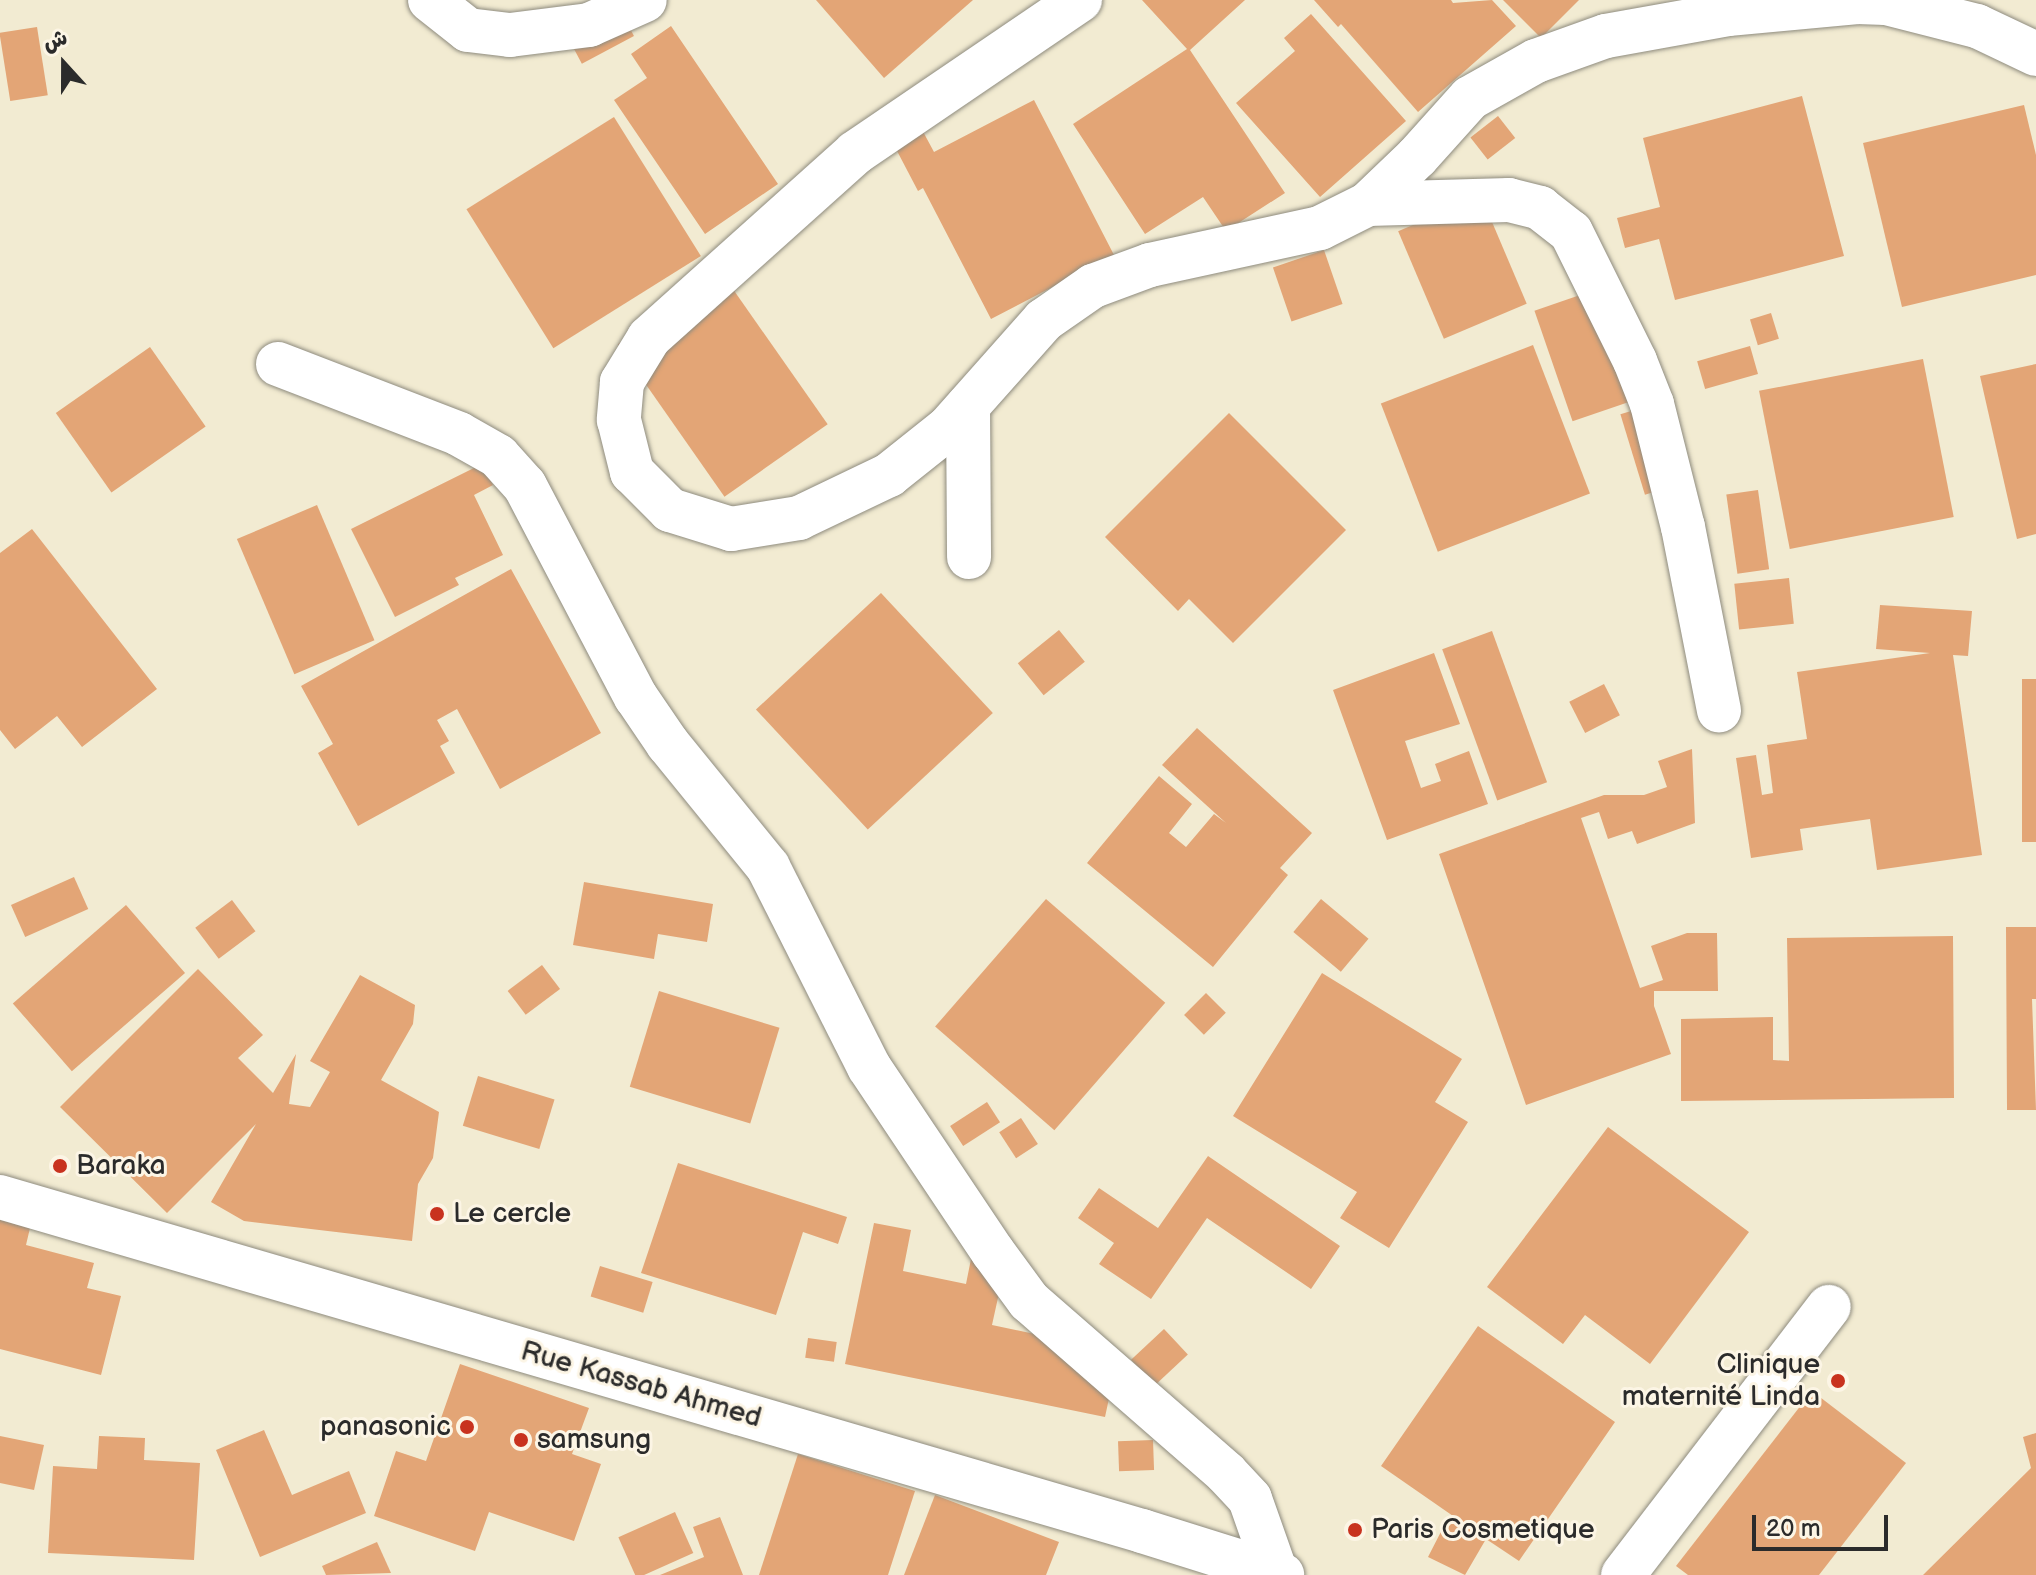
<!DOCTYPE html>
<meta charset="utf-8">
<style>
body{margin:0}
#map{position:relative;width:2036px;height:1575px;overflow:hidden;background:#f2ebd2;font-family:"Balsamiq Sans","Playpen Sans Arabic",sans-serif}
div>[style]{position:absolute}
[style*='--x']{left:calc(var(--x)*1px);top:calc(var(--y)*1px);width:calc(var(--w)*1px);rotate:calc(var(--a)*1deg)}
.building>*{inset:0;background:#e3a576;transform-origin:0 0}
.roads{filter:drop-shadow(0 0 2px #8e8b7e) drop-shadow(0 0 2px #8e8b7e)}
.minor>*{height:44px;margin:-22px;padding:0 22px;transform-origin:22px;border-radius:22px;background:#fff}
.dots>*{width:22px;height:22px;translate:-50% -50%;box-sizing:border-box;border:4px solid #fcf5e5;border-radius:50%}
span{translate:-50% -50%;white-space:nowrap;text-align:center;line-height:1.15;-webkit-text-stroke:6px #fcf5e5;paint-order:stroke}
.poi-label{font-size:28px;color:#2b2b2b}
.left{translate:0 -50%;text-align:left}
.right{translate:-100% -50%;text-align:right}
.street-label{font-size:28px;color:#2b2b2b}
.north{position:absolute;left:24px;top:24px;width:80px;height:80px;-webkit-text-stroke:6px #fcf5e5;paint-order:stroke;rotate:339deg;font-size:22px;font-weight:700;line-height:32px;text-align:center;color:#2b2b2b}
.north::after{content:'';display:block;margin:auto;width:28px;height:36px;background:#2b2b2b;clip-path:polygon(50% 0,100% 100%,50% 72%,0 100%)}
.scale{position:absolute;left:1752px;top:1515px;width:136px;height:36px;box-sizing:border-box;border:4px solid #2b2b2b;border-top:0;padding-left:10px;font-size:24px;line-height:28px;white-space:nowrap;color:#2b2b2b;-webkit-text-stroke:6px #fcf5e5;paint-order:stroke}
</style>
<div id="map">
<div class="building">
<div style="clip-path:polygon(816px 0,973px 0,884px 78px)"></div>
<div style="clip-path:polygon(1142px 0,1245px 0,1190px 50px,1285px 193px,1226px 231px,1203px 197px,1145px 234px,1073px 124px,1187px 49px)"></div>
<div style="clip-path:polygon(1314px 0,1451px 0,1453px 3px,1492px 0,1516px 26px,1418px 112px,1341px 24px,1338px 27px)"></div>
<div style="clip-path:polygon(1503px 0,1579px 0,1541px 38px)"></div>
<div style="left:618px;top:6px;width:34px;height:59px;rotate:62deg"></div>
<div style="clip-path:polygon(1311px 14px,1406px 121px,1320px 197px,1236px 103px,1295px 51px,1284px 38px)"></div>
<div style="clip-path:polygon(671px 26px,778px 184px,705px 234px,614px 100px,647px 78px,631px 54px)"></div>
<div style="left:37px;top:27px;width:69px;height:38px;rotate:81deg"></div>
<div style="clip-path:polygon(1802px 96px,1844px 256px,1675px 300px,1659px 239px,1625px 248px,1617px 218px,1660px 207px,1643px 138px)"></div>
<div style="clip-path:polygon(1034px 100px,1114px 255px,991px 319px,923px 188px,918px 191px,885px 128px,913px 113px,934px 152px)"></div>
<div style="clip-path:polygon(2024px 105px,2036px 155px,2036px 275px,1902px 307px,1863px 143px)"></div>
<div style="left:1498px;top:116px;width:28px;height:35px;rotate:52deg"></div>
<div style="left:614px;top:117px;width:164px;height:174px;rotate:58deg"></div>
<div style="left:1481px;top:196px;width:117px;height:90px;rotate:67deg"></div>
<div style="left:1324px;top:250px;width:57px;height:54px;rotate:71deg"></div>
<div style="left:721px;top:272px;width:186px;height:126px;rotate:55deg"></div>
<div style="left:1612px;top:284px;width:117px;height:82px;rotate:71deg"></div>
<div style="left:1771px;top:313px;width:27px;height:22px;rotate:73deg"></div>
<div style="left:1533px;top:345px;width:159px;height:163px;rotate:69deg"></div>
<div style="left:1750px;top:346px;width:29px;height:55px;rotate:74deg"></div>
<div style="left:150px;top:347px;width:97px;height:115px;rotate:55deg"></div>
<div style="left:1923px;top:359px;width:161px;height:167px;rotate:79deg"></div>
<div style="clip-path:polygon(2036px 364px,2036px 534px,2017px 539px,1980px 376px)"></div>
<div style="left:1651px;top:405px;width:84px;height:32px;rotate:73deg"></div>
<div style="clip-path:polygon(1229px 413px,1346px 530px,1233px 643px,1189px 599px,1178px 611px,1105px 537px)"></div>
<div style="clip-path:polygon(482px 464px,493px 485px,474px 495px,503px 555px,455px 578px,459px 585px,395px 617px,351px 529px)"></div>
<div style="left:1758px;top:490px;width:80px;height:32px;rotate:82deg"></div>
<div style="left:317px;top:505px;width:147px;height:87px;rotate:67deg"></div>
<div style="clip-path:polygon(32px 529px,157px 689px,82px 747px,57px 716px,15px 749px,0 730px,0 553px)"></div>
<div style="clip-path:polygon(511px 569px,601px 733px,500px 789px,457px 709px,437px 720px,449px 741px,440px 746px,455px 773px,358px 826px,318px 753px,333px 744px,301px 686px)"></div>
<div style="left:1789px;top:578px;width:46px;height:55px;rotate:84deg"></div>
<div style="left:881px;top:593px;width:164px;height:171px;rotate:47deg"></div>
<div style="clip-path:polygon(1880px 605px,1972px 611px,1968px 656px,1953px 655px,1982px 855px,1877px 870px,1870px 819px,1800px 829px,1803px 850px,1751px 858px,1736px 758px,1756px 755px,1762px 795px,1773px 793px,1767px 745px,1807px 739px,1797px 672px,1930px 653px,1876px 649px)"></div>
<div style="left:1059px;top:630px;width:41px;height:53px;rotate:51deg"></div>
<div style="left:1492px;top:631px;width:161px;height:53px;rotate:70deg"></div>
<div style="clip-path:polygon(1434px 653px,1460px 724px,1405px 741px,1421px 788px,1441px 781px,1435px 764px,1469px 751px,1488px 804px,1387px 840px,1333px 690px)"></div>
<div style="left:2022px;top:679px;width:14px;height:163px"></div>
<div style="left:1604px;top:684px;width:35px;height:39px;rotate:63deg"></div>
<div style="clip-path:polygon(1197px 728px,1312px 833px,1280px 868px,1288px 875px,1213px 967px,1087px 863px,1159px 776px,1192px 804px,1169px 833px,1186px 847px,1214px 814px,1226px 823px,1162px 765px)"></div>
<div style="clip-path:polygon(1692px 749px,1695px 823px,1637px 844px,1632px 831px,1608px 839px,1599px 812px,1581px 818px,1640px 988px,1663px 980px,1651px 946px,1687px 933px,1717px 933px,1718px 991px,1654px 991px,1654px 1006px,1671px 1054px,1526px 1105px,1439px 854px,1604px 795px,1644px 795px,1667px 787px,1658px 761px)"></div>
<div style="left:74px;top:877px;width:35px;height:69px;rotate:66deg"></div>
<div style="clip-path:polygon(584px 882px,713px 904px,707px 942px,658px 934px,654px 959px,573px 945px)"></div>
<div style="left:1046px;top:899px;width:158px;height:169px;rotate:41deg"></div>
<div style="left:1321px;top:899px;width:62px;height:43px;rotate:40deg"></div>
<div style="left:232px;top:900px;width:39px;height:46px;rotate:53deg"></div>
<div style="left:126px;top:905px;width:90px;height:150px;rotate:49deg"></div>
<div style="clip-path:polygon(2006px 927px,2036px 927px,2036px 999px,2032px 999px,2036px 1110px,2007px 1110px)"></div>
<div style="clip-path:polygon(1953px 936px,1954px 1098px,1681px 1101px,1681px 1019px,1773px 1017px,1773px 1060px,1789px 1061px,1787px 938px)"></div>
<div style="left:542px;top:965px;width:30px;height:43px;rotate:53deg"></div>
<div style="clip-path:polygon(198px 969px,263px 1035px,238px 1058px,273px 1093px,296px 1054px,289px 1104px,310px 1107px,330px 1072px,310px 1061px,360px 975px,415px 1005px,413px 1024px,381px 1080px,439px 1112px,433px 1158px,418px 1184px,412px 1241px,244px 1221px,211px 1202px,256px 1124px,167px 1213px,60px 1107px)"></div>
<div style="clip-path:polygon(1322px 973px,1462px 1059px,1435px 1102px,1468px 1122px,1389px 1248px,1340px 1218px,1357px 1192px,1233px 1116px)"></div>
<div style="left:659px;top:991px;width:126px;height:100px;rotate:17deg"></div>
<div style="left:1206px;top:993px;width:28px;height:31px;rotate:45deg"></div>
<div style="left:478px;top:1076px;width:80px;height:52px;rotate:17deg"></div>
<div style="left:987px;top:1102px;width:24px;height:44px;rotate:57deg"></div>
<div style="left:1021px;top:1118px;width:31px;height:26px;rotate:57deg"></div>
<div style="clip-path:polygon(1608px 1127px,1749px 1232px,1650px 1364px,1585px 1315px,1563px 1344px,1487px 1287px)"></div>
<div style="clip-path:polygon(1208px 1156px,1340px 1246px,1311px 1289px,1207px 1218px,1151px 1299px,1099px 1264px,1114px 1243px,1078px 1218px,1099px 1188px,1158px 1228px)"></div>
<div style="clip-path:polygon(678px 1163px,847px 1217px,838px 1244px,803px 1232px,776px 1315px,641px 1273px)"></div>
<div style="clip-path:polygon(0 1220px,30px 1228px,26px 1245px,94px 1263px,87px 1288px,121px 1296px,101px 1375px,0 1349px)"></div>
<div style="clip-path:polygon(874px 1223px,911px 1230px,903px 1271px,966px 1284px,971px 1259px,1005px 1266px,992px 1325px,1119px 1352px,1105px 1417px,845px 1364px)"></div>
<div style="left:600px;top:1266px;width:55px;height:32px;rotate:17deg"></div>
<div style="clip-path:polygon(1478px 1326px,1615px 1422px,1519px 1561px,1486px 1539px,1465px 1575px,1428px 1557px,1448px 1518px,1479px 1534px,1381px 1466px)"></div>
<div style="left:1164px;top:1329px;width:35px;height:45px;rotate:47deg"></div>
<div style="left:808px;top:1338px;width:29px;height:20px;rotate:8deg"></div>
<div style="clip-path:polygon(460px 1364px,589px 1408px,572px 1454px,601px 1464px,574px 1541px,489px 1512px,475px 1551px,374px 1516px,396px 1451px,426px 1461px)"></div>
<div style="clip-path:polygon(1812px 1391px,1906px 1463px,1819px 1575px,1688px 1575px,1676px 1566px)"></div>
<div style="clip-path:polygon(264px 1430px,292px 1495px,349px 1471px,366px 1513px,260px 1557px,216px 1450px)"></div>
<div style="clip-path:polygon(2036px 1433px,2036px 1575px,1923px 1575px,2031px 1468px,2023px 1437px)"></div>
<div style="clip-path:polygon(0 1436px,44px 1445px,34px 1490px,0 1483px)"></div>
<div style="clip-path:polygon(99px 1436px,145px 1438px,144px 1460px,200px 1463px,194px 1560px,48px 1553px,53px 1466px,97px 1469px)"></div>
<div style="left:1153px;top:1440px;width:30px;height:35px;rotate:88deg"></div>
<div style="clip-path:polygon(798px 1454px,915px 1491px,888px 1575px,759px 1575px)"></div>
<div style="clip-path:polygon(935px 1495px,1059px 1542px,1046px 1575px,904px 1575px)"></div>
<div style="left:675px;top:1512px;width:45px;height:62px;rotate:66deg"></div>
<div style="clip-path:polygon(720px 1517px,743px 1575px,660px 1575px,704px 1557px,693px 1527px)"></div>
<div style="clip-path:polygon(377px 1542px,391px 1573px,326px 1575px,322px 1566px)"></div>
</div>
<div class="roads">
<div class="minor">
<div style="--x:430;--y:0;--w:48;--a:38.3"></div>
<div style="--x:468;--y:30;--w:42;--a:6.8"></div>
<div style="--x:510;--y:35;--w:80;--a:-7.2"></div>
<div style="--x:589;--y:25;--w:61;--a:-24.1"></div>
<div style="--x:1080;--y:0;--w:272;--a:145.8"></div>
<div style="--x:855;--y:153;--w:277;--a:138.1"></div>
<div style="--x:649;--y:338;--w:52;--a:121.5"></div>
<div style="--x:622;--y:382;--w:38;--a:95"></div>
<div style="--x:619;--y:420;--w:54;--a:76"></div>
<div style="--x:632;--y:472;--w:54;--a:45"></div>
<div style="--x:670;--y:510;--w:64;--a:17.3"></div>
<div style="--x:731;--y:529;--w:69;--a:-9.2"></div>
<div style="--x:799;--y:518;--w:100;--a:-25.5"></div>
<div style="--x:889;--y:475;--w:75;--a:-38.5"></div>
<div style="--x:948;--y:428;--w:144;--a:-48.4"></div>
<div style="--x:1044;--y:320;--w:60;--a:-34.8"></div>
<div style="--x:1093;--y:286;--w:61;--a:-20.2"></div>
<div style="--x:1150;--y:265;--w:174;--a:-12.3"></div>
<div style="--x:1320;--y:228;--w:54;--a:-26.6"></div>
<div style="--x:1368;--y:204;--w:68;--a:-43.8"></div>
<div style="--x:1417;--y:157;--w:79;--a:-48.1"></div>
<div style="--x:1470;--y:98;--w:76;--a:-29.3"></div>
<div style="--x:1536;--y:61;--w:74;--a:-19.7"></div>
<div style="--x:1606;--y:36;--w:124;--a:-10.2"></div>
<div style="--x:1728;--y:14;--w:130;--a:-5.3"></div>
<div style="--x:1857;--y:2;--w:29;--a:2"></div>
<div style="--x:1886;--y:3;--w:94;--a:14.2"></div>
<div style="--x:1977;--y:26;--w:65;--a:25.4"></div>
<div style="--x:1368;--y:204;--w:141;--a:-1.6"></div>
<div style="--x:1509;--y:200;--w:32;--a:14"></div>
<div style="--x:1540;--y:208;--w:39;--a:38"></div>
<div style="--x:1571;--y:232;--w:144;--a:63.6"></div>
<div style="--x:1635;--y:361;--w:46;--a:68.4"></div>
<div style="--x:1652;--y:404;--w:127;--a:75.9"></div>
<div style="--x:1683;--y:527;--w:187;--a:78.9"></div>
<div style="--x:278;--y:364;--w:194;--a:21.1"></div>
<div style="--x:459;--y:434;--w:45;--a:29.4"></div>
<div style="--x:498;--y:456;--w:40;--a:48"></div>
<div style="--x:525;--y:486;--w:238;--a:62.3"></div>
<div style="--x:636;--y:697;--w:57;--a:55.8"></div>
<div style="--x:668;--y:744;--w:159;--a:50.9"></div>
<div style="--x:768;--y:867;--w:224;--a:63.2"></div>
<div style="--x:869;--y:1067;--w:223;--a:56.2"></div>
<div style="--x:993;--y:1252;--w:61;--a:53.7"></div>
<div style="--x:1029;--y:1301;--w:262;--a:41.1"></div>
<div style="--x:1226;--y:1473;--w:35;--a:47"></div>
<div style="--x:1250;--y:1499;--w:78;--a:70.6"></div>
<div style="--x:968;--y:406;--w:151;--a:89.6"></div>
<div style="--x:0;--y:1197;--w:1190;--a:16.3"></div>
<div style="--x:1142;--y:1531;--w:147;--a:17.4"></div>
<div style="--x:1623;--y:1575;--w:338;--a:-52.5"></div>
</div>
</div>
<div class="dots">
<div style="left:60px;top:1166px;background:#c8321e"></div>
<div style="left:437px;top:1214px;background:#c8321e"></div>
<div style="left:1838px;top:1381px;background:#c8321e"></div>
<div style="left:467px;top:1427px;background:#c8321e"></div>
<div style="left:521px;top:1440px;background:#c8321e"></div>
<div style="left:1355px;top:1530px;background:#c8321e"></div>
</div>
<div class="poi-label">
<span class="left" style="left:76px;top:1166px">Baraka</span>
<span class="left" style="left:453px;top:1214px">Le cercle</span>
<span class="right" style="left:1820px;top:1381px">Clinique<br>maternité Linda</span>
<span class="right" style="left:451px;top:1427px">panasonic</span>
<span class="left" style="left:537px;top:1440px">samsung</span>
<span class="left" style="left:1371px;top:1530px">Paris Cosmetique</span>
</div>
<div class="street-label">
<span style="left:641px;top:1385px;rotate:16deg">Rue Kassab Ahmed</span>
</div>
<div class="north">ش</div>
<div class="scale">20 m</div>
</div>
